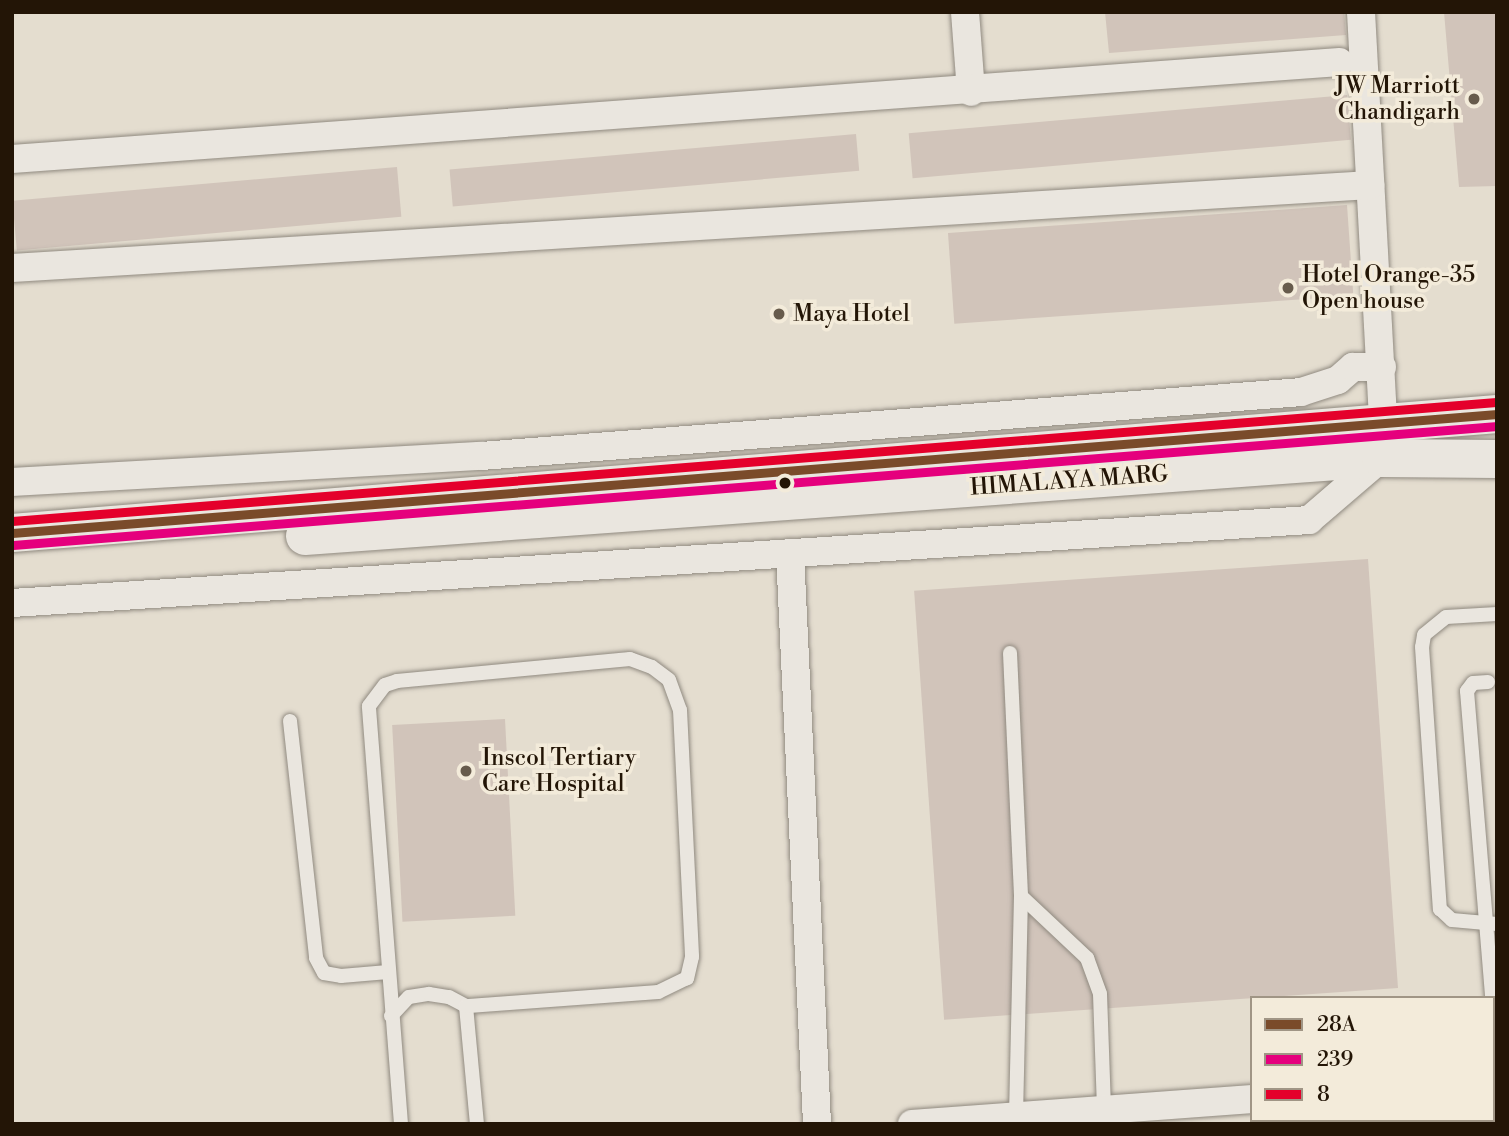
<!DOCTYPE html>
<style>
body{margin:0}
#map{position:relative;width:1509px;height:1136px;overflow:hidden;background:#e4ddcf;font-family:"Libre Bodoni",serif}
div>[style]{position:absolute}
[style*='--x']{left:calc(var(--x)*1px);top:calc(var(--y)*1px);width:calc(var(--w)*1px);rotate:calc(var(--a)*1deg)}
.building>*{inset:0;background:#d1c4ba;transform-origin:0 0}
.roads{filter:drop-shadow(0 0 2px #908a80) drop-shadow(0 0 2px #908a80)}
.lane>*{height:14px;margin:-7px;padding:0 7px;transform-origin:7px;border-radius:7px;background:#eae6df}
.street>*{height:28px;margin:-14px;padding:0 14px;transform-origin:14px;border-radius:14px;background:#eae6df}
.secondary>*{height:38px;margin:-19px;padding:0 19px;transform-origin:19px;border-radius:19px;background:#eae6df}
.bus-1>*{height:9px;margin:-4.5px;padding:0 4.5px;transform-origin:4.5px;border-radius:4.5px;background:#7a4b2a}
.bus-2>*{height:9px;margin:-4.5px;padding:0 4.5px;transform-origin:4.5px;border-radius:4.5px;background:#e5007d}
.bus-3>*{height:9px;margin:-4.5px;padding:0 4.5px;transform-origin:4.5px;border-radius:4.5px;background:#e4002b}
.dots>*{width:19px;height:19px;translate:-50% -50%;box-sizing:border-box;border:4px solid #f3ebda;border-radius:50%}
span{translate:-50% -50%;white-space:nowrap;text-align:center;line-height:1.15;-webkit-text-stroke:7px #f3ebda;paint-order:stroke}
.poi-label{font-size:23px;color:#231506}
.right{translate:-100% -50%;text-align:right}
.left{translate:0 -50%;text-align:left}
.street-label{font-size:23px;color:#231506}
.frame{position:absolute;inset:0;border:14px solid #231506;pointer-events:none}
.legend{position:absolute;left:1250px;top:996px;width:245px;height:126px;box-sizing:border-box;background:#f3ebda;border:2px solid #a09585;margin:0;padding:9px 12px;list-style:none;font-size:21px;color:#231506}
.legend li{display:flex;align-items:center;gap:14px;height:35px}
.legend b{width:35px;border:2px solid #a09585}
</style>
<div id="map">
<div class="building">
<div style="clip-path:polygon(1105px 12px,1344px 12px,1346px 35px,1109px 53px)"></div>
<div style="clip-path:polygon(1444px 12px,1497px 12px,1497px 186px,1459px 187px)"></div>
<div style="left:1347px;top:95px;width:45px;height:440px;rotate:85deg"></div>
<div style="left:856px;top:134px;width:37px;height:408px;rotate:85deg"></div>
<div style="left:397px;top:167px;width:50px;height:386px;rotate:85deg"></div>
<div style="left:1347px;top:205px;width:91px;height:400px;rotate:86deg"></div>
<div style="left:1368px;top:559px;width:430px;height:455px;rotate:86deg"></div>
<div style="left:505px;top:719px;width:197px;height:113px;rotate:87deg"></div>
<div style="left:1324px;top:1120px;width:171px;height:4px"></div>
</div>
<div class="roads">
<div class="lane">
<div style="--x:1497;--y:614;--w:51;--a:176.6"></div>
<div style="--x:1446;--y:617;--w:28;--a:141"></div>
<div style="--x:1424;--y:635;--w:12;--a:99"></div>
<div style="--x:1422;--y:647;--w:263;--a:86.1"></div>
<div style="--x:1440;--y:909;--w:16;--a:43"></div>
<div style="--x:1452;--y:920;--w:45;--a:5.1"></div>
<div style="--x:1010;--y:653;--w:243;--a:87.4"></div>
<div style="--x:1021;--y:896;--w:91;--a:43.2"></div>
<div style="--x:1087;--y:958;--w:38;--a:70"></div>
<div style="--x:1100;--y:994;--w:116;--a:88"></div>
<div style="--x:1488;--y:682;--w:15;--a:176"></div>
<div style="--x:1473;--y:683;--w:10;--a:127"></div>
<div style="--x:1467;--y:691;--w:308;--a:85.3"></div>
<div style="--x:290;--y:721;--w:238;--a:83.7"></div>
<div style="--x:316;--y:958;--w:17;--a:62"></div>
<div style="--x:324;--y:973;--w:17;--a:10"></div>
<div style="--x:341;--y:976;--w:47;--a:-4.9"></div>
<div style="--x:1493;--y:1009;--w:43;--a:84.7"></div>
<div style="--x:391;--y:1016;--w:26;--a:-47"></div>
<div style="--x:409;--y:997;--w:20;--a:-9"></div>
<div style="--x:429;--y:994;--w:20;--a:9"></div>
<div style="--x:449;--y:997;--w:19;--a:28"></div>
<div style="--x:466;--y:1006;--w:119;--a:84.7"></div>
<div style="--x:1016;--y:1116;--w:220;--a:-88.7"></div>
<div style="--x:401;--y:1124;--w:419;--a:-94.4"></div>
<div style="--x:369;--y:706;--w:26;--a:-53"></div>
<div style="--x:385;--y:685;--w:13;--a:-18"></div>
<div style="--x:397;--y:681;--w:234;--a:-5.4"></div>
<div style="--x:630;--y:659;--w:23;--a:20"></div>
<div style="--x:652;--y:667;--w:21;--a:37"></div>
<div style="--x:669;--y:680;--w:32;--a:70"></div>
<div style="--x:680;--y:710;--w:247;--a:87.2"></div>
<div style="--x:692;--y:957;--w:22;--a:103"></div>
<div style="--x:687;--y:978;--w:32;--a:154"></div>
<div style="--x:658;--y:992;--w:193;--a:175.8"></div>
</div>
<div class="street">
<div style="--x:965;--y:12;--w:80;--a:85.7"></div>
<div style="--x:1361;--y:12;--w:412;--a:86.9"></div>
<div style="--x:12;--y:159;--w:1331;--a:-4.18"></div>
<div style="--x:12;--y:268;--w:1361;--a:-3.5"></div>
<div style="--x:12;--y:482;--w:470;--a:-3.2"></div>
<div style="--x:481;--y:456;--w:822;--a:-4.46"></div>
<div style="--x:1301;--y:392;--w:39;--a:-18"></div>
<div style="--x:1338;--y:380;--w:20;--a:-41"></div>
<div style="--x:1353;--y:367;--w:29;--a:0"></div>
<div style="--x:790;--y:553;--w:572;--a:87.29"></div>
<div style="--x:12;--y:603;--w:1300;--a:-3.66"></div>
<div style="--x:1309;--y:520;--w:95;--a:-40.7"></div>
<div style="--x:1493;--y:1081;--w:4;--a:0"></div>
<div style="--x:912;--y:1124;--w:341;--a:-4.2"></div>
</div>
<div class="secondary">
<div style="--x:12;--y:533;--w:1490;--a:-4.58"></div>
<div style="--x:305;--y:536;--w:1079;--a:-4.15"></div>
<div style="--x:1381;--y:458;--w:116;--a:0.5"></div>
</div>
</div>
<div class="bus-1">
<div style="--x:12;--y:533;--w:1490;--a:-4.58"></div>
</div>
<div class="bus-2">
<div style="--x:13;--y:545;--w:1489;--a:-4.58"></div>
</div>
<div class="bus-3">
<div style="--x:12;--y:521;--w:1489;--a:-4.58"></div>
</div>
<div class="dots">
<div style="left:1474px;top:99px;background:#675b4c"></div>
<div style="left:1288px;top:288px;background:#675b4c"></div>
<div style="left:779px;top:314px;background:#675b4c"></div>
<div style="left:785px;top:483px;background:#231506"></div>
<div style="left:466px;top:771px;background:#675b4c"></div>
</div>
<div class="poi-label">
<span class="right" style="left:1460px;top:99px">JW Marriott<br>Chandigarh</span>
<span class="left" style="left:1302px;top:288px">Hotel Orange-35<br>Open house</span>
<span class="left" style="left:793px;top:314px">Maya Hotel</span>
<span class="left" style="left:482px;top:771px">Inscol Tertiary<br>Care Hospital</span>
</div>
<div class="street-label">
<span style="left:1069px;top:481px;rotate:-4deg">HIMALAYA MARG</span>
</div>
<div class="frame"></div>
<ul class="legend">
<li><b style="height:9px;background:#7a4b2a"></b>28A</li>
<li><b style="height:9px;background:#e5007d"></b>239</li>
<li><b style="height:9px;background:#e4002b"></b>8</li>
</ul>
</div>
